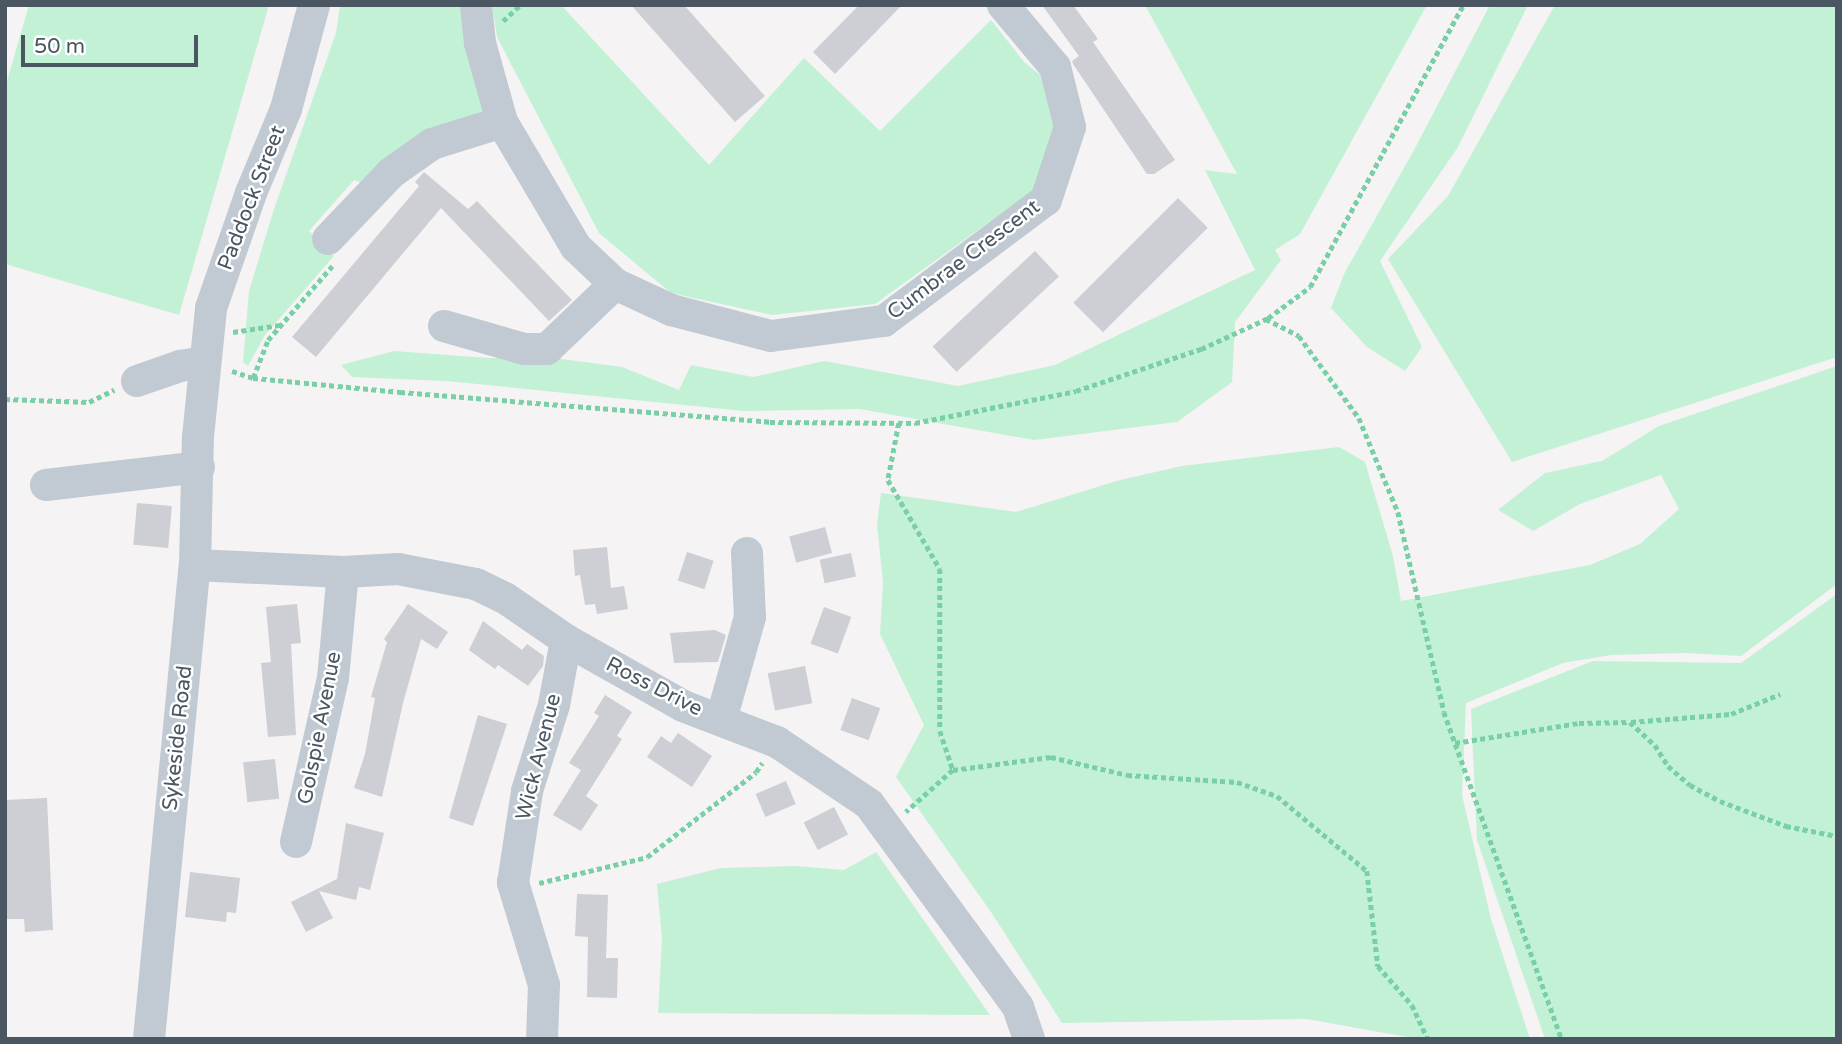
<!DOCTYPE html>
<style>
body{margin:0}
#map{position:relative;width:1842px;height:1044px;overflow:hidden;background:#f5f3f3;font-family:"Varela Round",sans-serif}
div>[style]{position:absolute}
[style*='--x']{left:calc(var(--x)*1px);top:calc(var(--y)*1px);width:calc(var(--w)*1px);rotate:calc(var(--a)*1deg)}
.green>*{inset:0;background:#c3f1d5}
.building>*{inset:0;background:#cdcfd5;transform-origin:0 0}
.path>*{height:4.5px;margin-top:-2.25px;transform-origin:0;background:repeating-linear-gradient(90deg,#7ad0a6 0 5px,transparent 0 8.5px)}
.minor>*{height:32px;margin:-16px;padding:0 16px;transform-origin:16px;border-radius:16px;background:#c1cad2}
span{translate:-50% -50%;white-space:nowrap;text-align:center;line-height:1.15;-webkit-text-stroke:5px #fff;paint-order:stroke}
.street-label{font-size:21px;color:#4a5661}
.frame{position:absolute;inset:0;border:7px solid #4a5661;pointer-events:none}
.scale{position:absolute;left:21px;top:35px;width:177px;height:32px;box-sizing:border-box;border:4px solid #4a5661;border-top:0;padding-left:9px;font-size:21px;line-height:24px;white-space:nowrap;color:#4a5661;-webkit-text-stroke:5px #fff;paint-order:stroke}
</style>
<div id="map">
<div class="green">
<div style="clip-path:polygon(29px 5px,269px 5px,179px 315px,5px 264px,5px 88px)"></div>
<div style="clip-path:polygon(340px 5px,469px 5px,486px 118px,367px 185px,354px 180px,309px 231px,334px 256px,265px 335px,248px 366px,243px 362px,249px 291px,274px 209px,336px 33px)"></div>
<div style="clip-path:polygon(492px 5px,561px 5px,709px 165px,804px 58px,880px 131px,991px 20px,1024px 62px,1044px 78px,1054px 124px,1035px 189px,875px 304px,772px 315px,671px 293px,599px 233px,497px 37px)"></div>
<div style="clip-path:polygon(1145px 5px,1427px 5px,1300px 234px,1275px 250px,1281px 260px,1235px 322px,1232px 382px,1177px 422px,1034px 440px,860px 409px,744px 411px,447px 381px,352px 377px,341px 365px,394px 351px,489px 358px,554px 358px,622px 367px,679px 390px,691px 365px,753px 377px,824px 361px,958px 386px,1055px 365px,1255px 270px,1205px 170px,1237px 174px)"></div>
<div style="clip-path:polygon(1490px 5px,1528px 5px,1458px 147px,1380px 261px,1422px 347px,1405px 371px,1367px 347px,1331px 308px,1345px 272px,1413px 152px)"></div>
<div style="clip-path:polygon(1555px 5px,1837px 5px,1837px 357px,1512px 462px,1388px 259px,1448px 196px)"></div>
<div style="clip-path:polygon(1837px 366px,1837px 584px,1741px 656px,1685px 653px,1611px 655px,1563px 663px,1466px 703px,1462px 795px,1491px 919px,1530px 1039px,1418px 1039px,1307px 1019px,1062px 1023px,993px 915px,896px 777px,924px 725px,880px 634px,883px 583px,877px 524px,881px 493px,1016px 512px,1120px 480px,1182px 466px,1339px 447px,1365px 462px,1393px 556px,1401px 601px,1590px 565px,1640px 544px,1679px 509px,1661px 475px,1580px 504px,1533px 531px,1498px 510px,1545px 473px,1602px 461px,1659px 426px)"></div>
<div style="clip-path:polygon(1837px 594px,1837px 1039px,1545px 1039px,1477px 840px,1471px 709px,1593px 661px,1741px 663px)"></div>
<div style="clip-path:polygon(876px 852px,990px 1015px,658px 1013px,662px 939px,657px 884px,721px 868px,795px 866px,844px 870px)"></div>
</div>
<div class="building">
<div style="clip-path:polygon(631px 5px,684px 5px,765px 96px,735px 122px)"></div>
<div style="clip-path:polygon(859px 5px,902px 5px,835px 74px,813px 52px)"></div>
<div style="clip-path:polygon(1042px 5px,1073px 5px,1098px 39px,1093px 42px,1175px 160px,1154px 174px,1147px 174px,1073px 64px,1072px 61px,1079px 56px)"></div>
<div style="clip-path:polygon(424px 172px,468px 209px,477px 201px,572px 300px,549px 321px,441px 208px,316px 357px,292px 337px,419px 186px,415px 182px)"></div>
<div style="left:1178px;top:198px;width:42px;height:148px;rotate:45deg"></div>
<div style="left:1035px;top:251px;width:35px;height:140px;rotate:47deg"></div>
<div style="left:137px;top:503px;width:35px;height:42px;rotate:5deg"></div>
<div style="left:825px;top:527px;width:27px;height:37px;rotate:75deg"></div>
<div style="clip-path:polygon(607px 547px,611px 588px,624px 586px,628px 609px,597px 614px,595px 604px,585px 605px,580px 575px,575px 576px,573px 550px)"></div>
<div style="left:687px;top:552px;width:28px;height:30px;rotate:18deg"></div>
<div style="left:851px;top:553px;width:24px;height:32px;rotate:78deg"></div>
<div style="clip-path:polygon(297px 604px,301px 643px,291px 644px,296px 735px,268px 737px,261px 663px,271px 662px,266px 607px)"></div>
<div style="clip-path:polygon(408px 604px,448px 632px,437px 649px,421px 639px,403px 703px,382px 797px,354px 788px,365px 754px,375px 698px,371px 697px,387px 642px,384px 639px)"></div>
<div style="left:824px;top:607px;width:29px;height:39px;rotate:20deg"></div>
<div style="clip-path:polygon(483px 621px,522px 650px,527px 644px,544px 656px,543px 666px,528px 686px,498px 665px,495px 669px,469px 650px)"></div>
<div style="clip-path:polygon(715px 630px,726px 635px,718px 662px,674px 663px,670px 633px)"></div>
<div style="left:805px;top:666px;width:38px;height:38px;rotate:79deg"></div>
<div style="clip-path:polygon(605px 695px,632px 712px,617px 736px,622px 739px,586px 796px,598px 805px,581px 831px,553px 815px,581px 770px,569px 763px,599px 716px,594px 713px)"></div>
<div style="left:852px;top:698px;width:30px;height:34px;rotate:20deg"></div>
<div style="clip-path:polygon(478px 715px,507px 724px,473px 826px,449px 818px)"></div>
<div style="clip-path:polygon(678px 733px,712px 756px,692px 787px,647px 757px,661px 736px,671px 743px)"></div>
<div style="left:275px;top:759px;width:40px;height:32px;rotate:84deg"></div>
<div style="left:786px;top:781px;width:25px;height:33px;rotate:67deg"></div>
<div style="clip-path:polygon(47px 798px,53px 930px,25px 932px,24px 919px,5px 919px,5px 800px)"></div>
<div style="left:834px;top:807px;width:31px;height:34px;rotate:63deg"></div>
<div style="clip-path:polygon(346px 823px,384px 833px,370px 890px,359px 887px,356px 900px,319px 891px,333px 918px,306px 932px,291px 902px,337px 879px)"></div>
<div style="clip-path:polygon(190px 872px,240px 878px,236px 913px,227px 912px,226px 922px,185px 917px)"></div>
<div style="clip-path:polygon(577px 894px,608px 895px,606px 958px,618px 958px,617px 998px,587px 997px,588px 937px,575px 936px)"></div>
</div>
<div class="path">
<div style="--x:503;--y:21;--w:23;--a:-43"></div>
<div style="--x:1266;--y:319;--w:37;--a:27"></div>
<div style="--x:1299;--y:336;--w:102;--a:53.8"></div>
<div style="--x:1359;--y:418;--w:102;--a:67.5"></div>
<div style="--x:1398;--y:512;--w:205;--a:77"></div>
<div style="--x:1444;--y:712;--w:348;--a:70.2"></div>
<div style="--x:233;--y:332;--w:48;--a:-8.5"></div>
<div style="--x:232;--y:371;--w:22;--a:18"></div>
<div style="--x:253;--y:378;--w:148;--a:5.4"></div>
<div style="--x:400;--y:392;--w:371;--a:4.6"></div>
<div style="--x:770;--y:422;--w:145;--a:0.4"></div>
<div style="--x:915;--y:423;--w:164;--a:-11.2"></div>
<div style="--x:1076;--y:391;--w:132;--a:-18.6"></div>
<div style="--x:1201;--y:349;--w:74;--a:-24.8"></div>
<div style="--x:1268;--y:318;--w:52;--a:-36.4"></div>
<div style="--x:1310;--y:287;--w:321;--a:-61.5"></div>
<div style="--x:253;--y:378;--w:41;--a:-68.5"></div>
<div style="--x:268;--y:340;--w:98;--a:-49.1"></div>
<div style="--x:5;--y:399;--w:84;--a:2"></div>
<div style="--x:89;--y:402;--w:28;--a:-26"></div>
<div style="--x:899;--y:423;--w:58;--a:100.9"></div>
<div style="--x:888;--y:480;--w:103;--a:59.7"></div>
<div style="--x:940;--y:569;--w:162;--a:90"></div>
<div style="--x:940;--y:731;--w:41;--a:71.6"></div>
<div style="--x:953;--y:770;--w:63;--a:138.2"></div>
<div style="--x:1631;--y:722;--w:100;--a:-4.6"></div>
<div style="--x:1731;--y:714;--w:53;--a:-22.2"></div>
<div style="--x:1455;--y:743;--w:126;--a:-9.2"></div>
<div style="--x:1579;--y:723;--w:51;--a:-1.1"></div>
<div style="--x:1630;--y:722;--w:34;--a:43"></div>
<div style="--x:1655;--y:745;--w:25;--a:58"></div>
<div style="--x:1668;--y:766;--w:29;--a:41"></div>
<div style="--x:1690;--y:785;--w:34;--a:28"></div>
<div style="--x:1720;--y:801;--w:71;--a:20.7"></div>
<div style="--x:1786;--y:826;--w:52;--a:11.1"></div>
<div style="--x:953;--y:770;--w:99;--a:-7.6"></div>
<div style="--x:1051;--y:757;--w:78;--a:13.3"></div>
<div style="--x:1127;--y:775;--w:110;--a:3.6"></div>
<div style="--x:1237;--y:782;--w:42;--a:19.3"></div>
<div style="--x:1277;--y:796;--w:117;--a:39.8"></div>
<div style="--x:1367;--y:871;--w:96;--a:83.4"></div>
<div style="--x:1378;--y:966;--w:52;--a:48.9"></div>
<div style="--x:1412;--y:1005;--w:38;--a:65"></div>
<div style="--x:539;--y:883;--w:111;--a:-13.5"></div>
<div style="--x:647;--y:857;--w:138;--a:-37.9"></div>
<div style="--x:756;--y:772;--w:11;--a:-56"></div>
</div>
<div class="minor">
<div style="--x:476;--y:5;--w:38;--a:84"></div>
<div style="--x:480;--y:43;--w:82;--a:74.4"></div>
<div style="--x:502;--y:122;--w:145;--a:59.4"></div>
<div style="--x:576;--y:247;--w:54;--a:43.5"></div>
<div style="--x:615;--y:284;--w:62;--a:24.9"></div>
<div style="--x:671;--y:310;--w:103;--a:14.6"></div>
<div style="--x:771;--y:336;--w:114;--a:-7.6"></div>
<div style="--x:884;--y:321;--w:202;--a:-36.8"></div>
<div style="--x:1046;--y:200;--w:77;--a:-71.8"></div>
<div style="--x:1070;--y:127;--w:62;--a:-104"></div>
<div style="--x:1055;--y:67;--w:81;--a:-130"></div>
<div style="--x:328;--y:239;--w:91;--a:-46.3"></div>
<div style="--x:391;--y:173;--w:50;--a:-35.3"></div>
<div style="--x:432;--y:144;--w:73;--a:-17.4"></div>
<div style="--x:444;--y:326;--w:83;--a:16"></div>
<div style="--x:524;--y:349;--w:23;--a:0"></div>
<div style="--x:547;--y:349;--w:94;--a:-43.7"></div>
<div style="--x:137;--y:381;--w:46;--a:-19.2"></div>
<div style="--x:180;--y:366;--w:24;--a:-9"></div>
<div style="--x:46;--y:485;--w:154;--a:-6.7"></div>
<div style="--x:195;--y:565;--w:148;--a:2.7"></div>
<div style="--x:343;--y:572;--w:55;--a:-3.1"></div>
<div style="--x:398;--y:569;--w:79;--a:10.9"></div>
<div style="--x:476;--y:584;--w:32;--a:26"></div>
<div style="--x:505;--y:598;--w:74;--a:34.5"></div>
<div style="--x:566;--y:640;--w:134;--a:29.4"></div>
<div style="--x:683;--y:706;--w:101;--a:21"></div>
<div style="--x:777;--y:742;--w:111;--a:34"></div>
<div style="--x:869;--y:804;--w:252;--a:53.7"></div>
<div style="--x:1018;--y:1007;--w:34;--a:71"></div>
<div style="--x:721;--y:720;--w:107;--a:-74.3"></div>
<div style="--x:750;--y:617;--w:64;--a:-92.7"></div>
<div style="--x:296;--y:842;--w:168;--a:-77.3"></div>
<div style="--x:333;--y:678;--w:106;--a:-84.6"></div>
<div style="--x:149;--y:1039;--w:476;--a:-84.5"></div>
<div style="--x:195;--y:565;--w:128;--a:-88.7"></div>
<div style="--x:198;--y:437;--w:130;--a:-84.2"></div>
<div style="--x:211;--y:308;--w:122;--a:-70.8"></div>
<div style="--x:251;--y:193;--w:91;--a:-67.4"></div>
<div style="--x:286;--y:109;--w:108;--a:-74.9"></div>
<div style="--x:542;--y:1039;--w:54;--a:-87.9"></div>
<div style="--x:544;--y:985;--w:107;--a:-106.9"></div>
<div style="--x:513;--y:883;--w:93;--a:-81.3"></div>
<div style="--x:527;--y:791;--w:90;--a:-72.6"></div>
<div style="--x:554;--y:705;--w:66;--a:-79.5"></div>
</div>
<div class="street-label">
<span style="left:252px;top:198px;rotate:-69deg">Paddock Street</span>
<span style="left:964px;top:260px;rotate:-37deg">Cumbrae Crescent</span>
<span style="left:654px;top:687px;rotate:27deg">Ross Drive</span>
<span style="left:320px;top:728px;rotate:-79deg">Golspie Avenue</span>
<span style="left:178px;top:738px;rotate:-84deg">Sykeside Road</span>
<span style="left:539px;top:757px;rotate:-76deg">Wick Avenue</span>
</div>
<div class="frame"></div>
<div class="scale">50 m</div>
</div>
